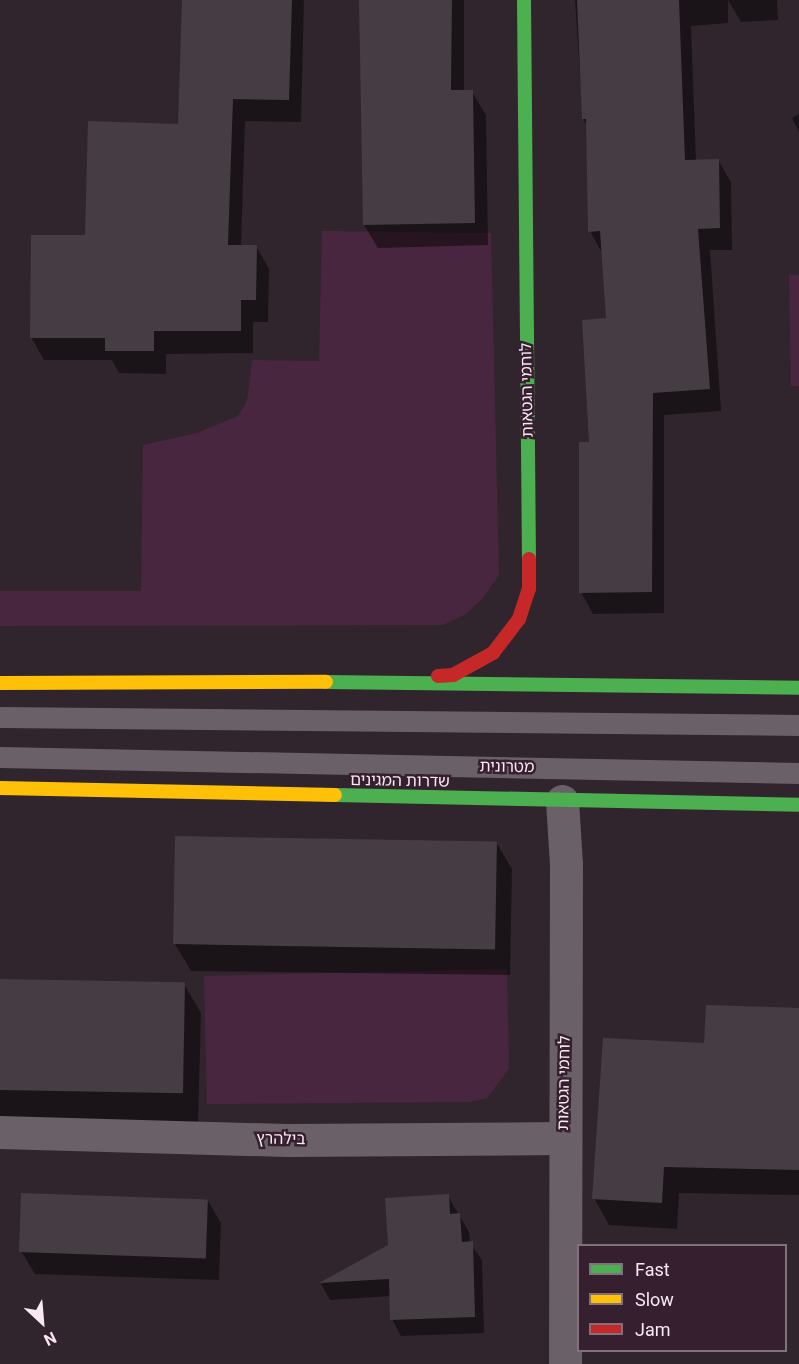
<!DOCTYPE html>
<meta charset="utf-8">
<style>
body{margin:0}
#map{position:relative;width:799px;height:1364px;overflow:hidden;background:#31252d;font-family:Roboto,"Noto Sans Hebrew",sans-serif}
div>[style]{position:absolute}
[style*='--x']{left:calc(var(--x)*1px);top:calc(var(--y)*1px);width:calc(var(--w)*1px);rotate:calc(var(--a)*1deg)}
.green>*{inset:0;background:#48263f}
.shadow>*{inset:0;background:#0007}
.building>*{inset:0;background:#463c43;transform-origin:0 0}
.lane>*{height:21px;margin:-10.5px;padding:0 10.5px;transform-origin:10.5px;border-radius:10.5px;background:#6a6067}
.street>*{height:33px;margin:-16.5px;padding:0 16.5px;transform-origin:16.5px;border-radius:16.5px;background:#6a6067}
.fast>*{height:14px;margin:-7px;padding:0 7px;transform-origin:7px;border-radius:7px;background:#4caf50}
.slow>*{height:14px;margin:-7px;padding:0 7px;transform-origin:7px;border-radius:7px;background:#ffc107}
.jam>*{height:14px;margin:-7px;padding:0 7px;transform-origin:7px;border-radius:7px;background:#c62828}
span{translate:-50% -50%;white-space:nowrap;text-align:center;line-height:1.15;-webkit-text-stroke:5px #36202f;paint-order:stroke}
.street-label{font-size:16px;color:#f7e8f2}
.legend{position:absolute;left:577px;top:1244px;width:210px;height:108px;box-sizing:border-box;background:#36202f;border:2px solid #83707d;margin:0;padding:8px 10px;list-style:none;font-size:18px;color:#f7e8f2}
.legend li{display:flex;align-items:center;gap:12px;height:30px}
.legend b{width:30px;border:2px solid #83707d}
.north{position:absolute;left:12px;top:1292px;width:60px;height:60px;-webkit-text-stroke:4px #36202f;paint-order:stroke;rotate:154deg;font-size:16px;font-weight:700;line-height:24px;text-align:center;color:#f7e8f2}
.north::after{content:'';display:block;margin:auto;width:21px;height:27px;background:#f7e8f2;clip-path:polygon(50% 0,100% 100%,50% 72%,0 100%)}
</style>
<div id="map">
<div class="green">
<div style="clip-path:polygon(322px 231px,491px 233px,499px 575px,483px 598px,466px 614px,443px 625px,0 626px,0 591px,141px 591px,143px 445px,197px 433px,238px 416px,247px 401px,252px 360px,319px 361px)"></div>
<div style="clip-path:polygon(789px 275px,799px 275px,799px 386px,791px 386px)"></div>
<div style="clip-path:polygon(507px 969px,509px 1069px,487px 1098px,470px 1102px,207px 1104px,204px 976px)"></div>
</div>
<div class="shadow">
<div style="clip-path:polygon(184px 0,304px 0,301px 122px,245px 121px,241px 246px,256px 246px,269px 269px,268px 322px,253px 322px,253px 353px,166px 354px,166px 374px,119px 373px,112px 360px,44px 360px,31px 337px,86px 237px,179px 125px)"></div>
<div style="clip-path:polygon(361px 0,464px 0,464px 92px,472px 92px,486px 115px,488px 245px,378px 248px,364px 225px)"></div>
<div style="clip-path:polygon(575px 0,728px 0,728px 23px,691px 26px,696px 161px,718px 160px,731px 182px,732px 250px,710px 250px,721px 411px,664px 415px,664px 613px,593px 614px,581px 592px,591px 444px,608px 319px,602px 253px,590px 231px,588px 127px,583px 119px)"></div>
<div style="clip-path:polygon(728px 0,777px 0,778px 20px,741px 22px)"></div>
<div style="clip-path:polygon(799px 114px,799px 132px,792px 118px)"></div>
<div style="clip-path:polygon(496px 842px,512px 869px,510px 975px,191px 971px,175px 944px)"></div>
<div style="clip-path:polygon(0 980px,184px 984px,201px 1013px,198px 1123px,0 1119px)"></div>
<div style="clip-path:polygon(799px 1009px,799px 1195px,679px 1193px,677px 1229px,609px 1225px,594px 1198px,706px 1045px)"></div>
<div style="clip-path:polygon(448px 1196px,469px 1232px,470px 1243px,482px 1260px,484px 1333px,401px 1336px,392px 1319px,391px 1296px,330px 1300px,321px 1284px,389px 1246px)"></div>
<div style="clip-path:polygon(207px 1199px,221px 1223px,219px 1280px,35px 1274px,21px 1251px)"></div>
</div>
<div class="building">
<div style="clip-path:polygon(182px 0,292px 0,289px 100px,233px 99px,228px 245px,257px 245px,256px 300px,241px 300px,241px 331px,154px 331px,154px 351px,105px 351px,105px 338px,30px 338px,31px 235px,85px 235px,88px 121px,178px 124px)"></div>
<div style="clip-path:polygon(359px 0,452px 0,451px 90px,473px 90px,475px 223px,363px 225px)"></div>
<div style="clip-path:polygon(577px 0,679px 0,685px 160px,719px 159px,720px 228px,698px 229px,710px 389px,653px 393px,652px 592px,579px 593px,579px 442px,589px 442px,582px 320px,606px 318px,600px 231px,588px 232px,586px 119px,582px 119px)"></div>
<div style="left:175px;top:836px;width:322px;height:108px;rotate:1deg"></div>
<div style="left:0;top:979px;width:185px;height:111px;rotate:1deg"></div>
<div style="clip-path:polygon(706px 1005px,799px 1008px,799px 1170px,664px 1167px,662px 1203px,592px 1199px,603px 1038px,704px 1043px)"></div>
<div style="left:21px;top:1193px;width:187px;height:59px;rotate:2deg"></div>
<div style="clip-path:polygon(449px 1194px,450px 1214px,460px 1213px,462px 1242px,473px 1241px,475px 1317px,390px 1320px,389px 1279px,319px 1283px,388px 1245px,385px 1198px)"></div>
</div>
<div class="lane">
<div style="--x:0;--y:717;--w:799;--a:0.57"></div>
<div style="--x:0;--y:757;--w:799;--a:1.15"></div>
</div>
<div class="street">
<div style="--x:562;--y:801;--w:63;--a:86.4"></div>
<div style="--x:566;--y:864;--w:500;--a:90.11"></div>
<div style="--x:0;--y:1132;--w:287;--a:1.6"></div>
<div style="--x:287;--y:1140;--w:276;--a:-0.4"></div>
</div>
<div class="fast">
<div style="--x:524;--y:0;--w:559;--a:89.49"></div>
<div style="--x:326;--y:682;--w:473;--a:0.7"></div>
<div style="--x:335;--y:795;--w:464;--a:1.2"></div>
</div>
<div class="slow">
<div style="--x:0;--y:683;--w:326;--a:-0.2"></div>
<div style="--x:0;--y:788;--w:335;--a:1.2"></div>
</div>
<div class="jam">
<div style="--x:438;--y:676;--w:15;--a:-4"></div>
<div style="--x:453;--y:675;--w:46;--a:-28.8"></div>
<div style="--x:493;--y:653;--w:43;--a:-52.6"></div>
<div style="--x:519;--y:619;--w:32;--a:-72"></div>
<div style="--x:529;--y:589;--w:30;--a:-90"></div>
</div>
<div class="street-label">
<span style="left:527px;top:390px;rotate:-91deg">לוחמי הגטאות</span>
<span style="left:507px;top:767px;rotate:1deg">מטרונית</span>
<span style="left:400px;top:781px;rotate:1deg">שדרות המגינים</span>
<span style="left:564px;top:1083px;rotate:-89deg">לוחמי הגטאות</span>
<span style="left:281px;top:1139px;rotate:1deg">בילהרץ</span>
</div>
<ul class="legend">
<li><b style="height:8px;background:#4caf50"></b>Fast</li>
<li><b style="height:8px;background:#ffc107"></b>Slow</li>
<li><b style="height:8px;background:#c62828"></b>Jam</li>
</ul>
<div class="north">N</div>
</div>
